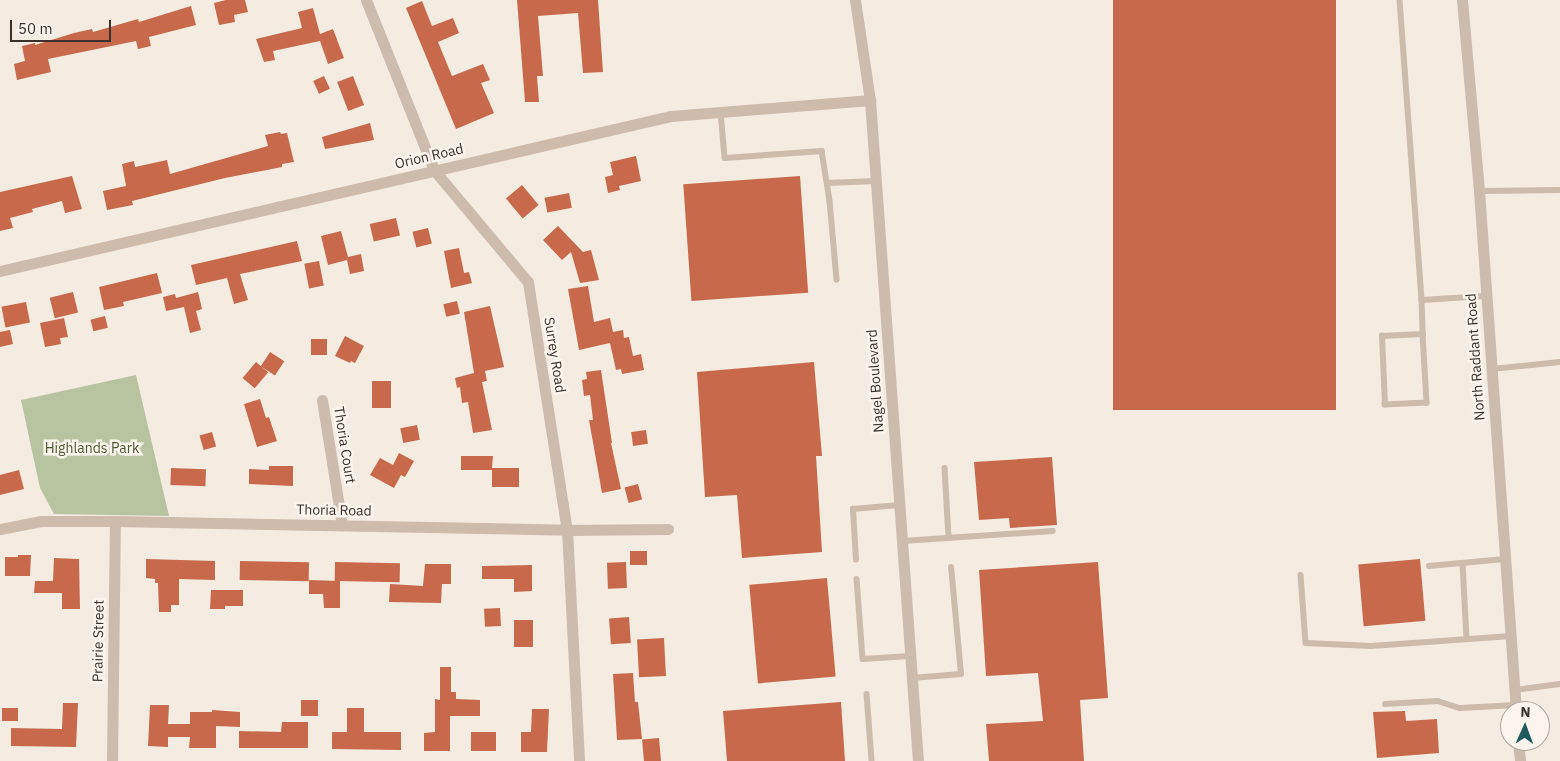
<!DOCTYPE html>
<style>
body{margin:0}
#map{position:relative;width:1560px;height:761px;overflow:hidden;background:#f4ebe1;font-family:"IBM Plex Sans",sans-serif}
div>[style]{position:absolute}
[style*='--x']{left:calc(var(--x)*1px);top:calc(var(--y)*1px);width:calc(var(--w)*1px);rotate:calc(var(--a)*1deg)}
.green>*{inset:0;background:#b8c4a0}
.building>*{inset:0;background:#c8694b;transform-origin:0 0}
.service>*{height:5.5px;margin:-2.75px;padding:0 2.75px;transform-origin:2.75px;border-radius:2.75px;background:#cdbbac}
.minor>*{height:11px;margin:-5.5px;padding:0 5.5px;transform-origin:5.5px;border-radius:5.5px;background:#cdbbac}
span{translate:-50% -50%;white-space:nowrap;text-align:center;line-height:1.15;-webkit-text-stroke:5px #fbf5ee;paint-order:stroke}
.street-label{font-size:14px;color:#3b302b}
.park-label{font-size:14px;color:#4a5a2e}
.north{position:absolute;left:1500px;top:701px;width:50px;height:50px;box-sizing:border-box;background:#fbf5ee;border:1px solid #aea6a0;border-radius:50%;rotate:2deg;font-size:14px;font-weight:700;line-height:20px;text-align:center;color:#3b302b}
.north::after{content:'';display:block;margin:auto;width:18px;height:22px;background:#1f5a5e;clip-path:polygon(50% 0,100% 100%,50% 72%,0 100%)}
.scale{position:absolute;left:10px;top:20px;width:101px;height:22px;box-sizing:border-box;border:2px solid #3b302b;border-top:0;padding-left:6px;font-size:15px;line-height:18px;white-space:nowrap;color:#3b302b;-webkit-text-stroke:4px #fbf5ee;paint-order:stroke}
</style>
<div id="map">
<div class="green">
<div style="clip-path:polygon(136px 375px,169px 516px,54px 514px,40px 488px,21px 400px)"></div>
</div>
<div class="building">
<div style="clip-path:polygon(226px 0,245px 0,248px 12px,234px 15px,235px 22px,219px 25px,214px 3px)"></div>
<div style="clip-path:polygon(517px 0,598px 0,603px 72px,583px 73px,578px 13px,538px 16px,543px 76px,537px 76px,539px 102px,525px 102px)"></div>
<div style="left:1113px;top:0;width:223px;height:410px"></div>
<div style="clip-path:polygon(422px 1px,432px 26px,453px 18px,459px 33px,438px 42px,452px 76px,483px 64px,490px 80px,481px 83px,494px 113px,456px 129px,406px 8px)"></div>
<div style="clip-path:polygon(191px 6px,196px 25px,149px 37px,151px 46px,138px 49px,136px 41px,48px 59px,51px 72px,17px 80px,14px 64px,25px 61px,22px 46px,35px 43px,35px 45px,74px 33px,92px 29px,93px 32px,138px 19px,139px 22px)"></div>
<div style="clip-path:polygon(313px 8px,320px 34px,333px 29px,344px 58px,328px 64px,320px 41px,273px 51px,275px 60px,264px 62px,256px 39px,302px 28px,298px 12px)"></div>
<div style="left:324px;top:76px;width:14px;height:12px;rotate:65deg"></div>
<div style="left:353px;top:76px;width:31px;height:17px;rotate:69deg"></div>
<div style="clip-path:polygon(370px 123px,374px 140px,325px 149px,322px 137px)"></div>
<div style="clip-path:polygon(280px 132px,281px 134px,287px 133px,294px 162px,282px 164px,282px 167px,225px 178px,132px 201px,133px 205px,107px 210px,103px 191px,126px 186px,122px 164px,134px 161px,135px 167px,167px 160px,170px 174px,268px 146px,265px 135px)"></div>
<div style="clip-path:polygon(636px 156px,641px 181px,619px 186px,620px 190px,608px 193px,605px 177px,613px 175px,610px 162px)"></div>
<div style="clip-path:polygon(72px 176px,82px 209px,65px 213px,62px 201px,32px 209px,33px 212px,10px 218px,13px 228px,0 231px,0 192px)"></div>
<div style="left:800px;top:176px;width:117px;height:117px;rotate:86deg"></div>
<div style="left:522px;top:185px;width:26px;height:21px;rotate:50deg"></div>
<div style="left:569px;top:193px;width:15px;height:25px;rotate:79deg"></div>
<div style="left:396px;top:218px;width:18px;height:27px;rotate:77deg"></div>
<div style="clip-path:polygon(558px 226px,583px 252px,591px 250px,599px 280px,580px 283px,571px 252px,562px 260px,543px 240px)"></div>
<div style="left:428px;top:228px;width:16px;height:16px;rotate:76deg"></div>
<div style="clip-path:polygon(341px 231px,348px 257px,361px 254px,364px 271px,350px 274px,347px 260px,328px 265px,321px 236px)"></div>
<div style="clip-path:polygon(297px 241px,302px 261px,240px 274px,248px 300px,234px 304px,227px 278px,196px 285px,191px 265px)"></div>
<div style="clip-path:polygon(459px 248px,464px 273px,469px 272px,472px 283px,451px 288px,444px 251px)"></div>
<div style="left:319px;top:261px;width:25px;height:15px;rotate:79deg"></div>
<div style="clip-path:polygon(157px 273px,162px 293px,123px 302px,124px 306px,104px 310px,99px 287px)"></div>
<div style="clip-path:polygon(588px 286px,594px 322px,610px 318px,613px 332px,623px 330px,624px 338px,629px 337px,633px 356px,641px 354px,644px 370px,622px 374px,621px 369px,616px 370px,610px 343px,579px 350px,568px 289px)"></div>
<div style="left:73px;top:292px;width:21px;height:24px;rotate:76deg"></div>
<div style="clip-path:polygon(198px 292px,202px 309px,196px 311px,201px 330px,190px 333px,184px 307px,166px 311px,163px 297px,175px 294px,176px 298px)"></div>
<div style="left:457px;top:301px;width:13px;height:14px;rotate:77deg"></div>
<div style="left:26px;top:302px;width:21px;height:25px;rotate:79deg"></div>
<div style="clip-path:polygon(490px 306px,504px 367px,480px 372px,485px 371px,487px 381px,482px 382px,492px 430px,473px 433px,468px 402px,462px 403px,460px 387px,457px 388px,455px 378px,474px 373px,464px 312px)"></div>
<div style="left:105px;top:316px;width:12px;height:15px;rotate:76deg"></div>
<div style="clip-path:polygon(64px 318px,68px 337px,60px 338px,61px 344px,45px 347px,40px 323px)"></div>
<div style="clip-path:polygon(10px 330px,13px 344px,0 347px,0 332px)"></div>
<div style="clip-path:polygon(345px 336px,364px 346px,355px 363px,351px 361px,350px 363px,335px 356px)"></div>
<div style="left:311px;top:339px;width:16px;height:16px"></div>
<div style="left:270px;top:352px;width:17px;height:17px;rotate:33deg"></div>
<div style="left:256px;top:362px;width:16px;height:21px;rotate:40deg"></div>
<div style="clip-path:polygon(814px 362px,822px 456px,816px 456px,822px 552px,742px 558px,737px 495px,705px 497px,697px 372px)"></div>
<div style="clip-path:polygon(601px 370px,612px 443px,611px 443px,621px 489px,602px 493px,589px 420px,593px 420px,590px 395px,584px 396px,582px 380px,587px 379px,586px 372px)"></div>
<div style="left:372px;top:381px;width:19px;height:27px"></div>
<div style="clip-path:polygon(260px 399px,266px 418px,269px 417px,277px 441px,257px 447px,244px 404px)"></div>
<div style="left:417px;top:425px;width:15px;height:17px;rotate:79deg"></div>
<div style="left:646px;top:430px;width:14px;height:15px;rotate:82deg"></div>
<div style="left:212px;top:432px;width:15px;height:13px;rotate:74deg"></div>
<div style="clip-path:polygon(399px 453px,414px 461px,405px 477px,401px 475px,394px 488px,370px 475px,380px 458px,393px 465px)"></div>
<div style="clip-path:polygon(461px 456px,493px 456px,492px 468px,519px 468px,519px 487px,492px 487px,492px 470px,461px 470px)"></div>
<div style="clip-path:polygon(1052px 457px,1057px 525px,1010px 528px,1009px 518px,979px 520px,974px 462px)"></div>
<div style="clip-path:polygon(269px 466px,293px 466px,293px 486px,249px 484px,249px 469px,269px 470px)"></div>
<div style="left:171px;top:468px;width:35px;height:17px;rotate:2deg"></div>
<div style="clip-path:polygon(19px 470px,24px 489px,0 495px,0 475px)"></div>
<div style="left:638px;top:484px;width:16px;height:14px;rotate:75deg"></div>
<div style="left:630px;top:551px;width:17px;height:14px"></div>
<div style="clip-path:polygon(18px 555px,31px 555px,30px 576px,5px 576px,5px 557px,18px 557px)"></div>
<div style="clip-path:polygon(54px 558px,79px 559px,80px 609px,62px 609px,62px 593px,34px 593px,35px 581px,53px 581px)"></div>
<div style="clip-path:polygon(146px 559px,215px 561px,215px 580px,179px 579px,179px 605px,171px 605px,171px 612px,159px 612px,158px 583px,155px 583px,155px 579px,146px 578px)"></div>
<div style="left:1420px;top:559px;width:62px;height:62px;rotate:85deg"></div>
<div style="left:240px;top:561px;width:69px;height:19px;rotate:1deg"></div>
<div style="left:335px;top:562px;width:65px;height:19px;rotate:1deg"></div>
<div style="left:626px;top:562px;width:26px;height:19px;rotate:88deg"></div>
<div style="clip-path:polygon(1098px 562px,1108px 698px,1080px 700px,1084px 761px,989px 761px,986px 724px,1043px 721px,1038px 673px,986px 676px,979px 570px)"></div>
<div style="clip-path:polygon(425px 564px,451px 564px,451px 584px,442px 584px,441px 603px,389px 602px,390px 584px,423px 586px)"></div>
<div style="clip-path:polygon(532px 565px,532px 591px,514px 592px,514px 579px,482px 579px,482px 566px)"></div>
<div style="left:827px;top:578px;width:99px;height:78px;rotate:85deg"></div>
<div style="clip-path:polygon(309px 580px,340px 581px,340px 608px,324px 608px,323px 594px,309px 594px)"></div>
<div style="clip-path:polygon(211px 590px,243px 590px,243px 606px,225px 606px,225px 609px,210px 609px)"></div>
<div style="left:500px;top:608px;width:18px;height:16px;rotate:87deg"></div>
<div style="left:629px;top:617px;width:26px;height:20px;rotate:86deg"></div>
<div style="left:533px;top:620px;width:27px;height:19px;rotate:90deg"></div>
<div style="left:664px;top:638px;width:38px;height:27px;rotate:87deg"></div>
<div style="clip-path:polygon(440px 667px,451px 667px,451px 692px,456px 692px,456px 699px,480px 700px,480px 716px,450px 716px,450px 751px,424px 751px,424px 733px,435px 732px,435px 699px,440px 700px)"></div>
<div style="clip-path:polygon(633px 673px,635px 702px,638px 702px,642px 739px,617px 740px,613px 674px)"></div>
<div style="left:301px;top:700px;width:17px;height:16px"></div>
<div style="clip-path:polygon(841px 702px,845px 761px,727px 761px,723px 711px)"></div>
<div style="clip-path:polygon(63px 703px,78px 703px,76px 747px,11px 746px,11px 728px,62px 729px)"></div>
<div style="clip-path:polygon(150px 705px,169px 705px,168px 724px,190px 724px,190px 712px,212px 712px,212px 710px,240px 712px,240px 727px,216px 726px,216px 748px,189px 748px,190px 737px,168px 737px,168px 747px,148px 746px)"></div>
<div style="left:2px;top:708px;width:16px;height:13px"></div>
<div style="clip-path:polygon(347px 708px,364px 708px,364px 732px,401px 732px,401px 750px,332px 749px,332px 732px,347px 732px)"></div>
<div style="clip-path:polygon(532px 709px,549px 709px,547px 752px,521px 752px,521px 732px,531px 732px)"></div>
<div style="clip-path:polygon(1405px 711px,1406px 721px,1437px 719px,1439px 753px,1377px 758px,1373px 712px)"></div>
<div style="clip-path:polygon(282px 722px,308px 722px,308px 748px,239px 748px,239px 731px,281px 732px)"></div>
<div style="left:471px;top:732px;width:25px;height:19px"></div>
<div style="left:659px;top:738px;width:23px;height:17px;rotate:85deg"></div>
</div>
<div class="service">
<div style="--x:1400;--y:0;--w:301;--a:85.8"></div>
<div style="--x:1422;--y:300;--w:63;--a:-3.6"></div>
<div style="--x:721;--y:112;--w:46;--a:85"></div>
<div style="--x:725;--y:158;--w:97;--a:-4.1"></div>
<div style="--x:822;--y:151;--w:51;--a:80.9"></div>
<div style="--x:830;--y:201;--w:79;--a:84.9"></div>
<div style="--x:827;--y:183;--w:49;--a:-2.3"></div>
<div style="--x:1479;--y:191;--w:81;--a:-0.7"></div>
<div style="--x:1422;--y:300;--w:34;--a:88"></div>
<div style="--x:1423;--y:334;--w:69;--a:86.7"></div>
<div style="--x:1427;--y:403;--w:42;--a:177.3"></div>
<div style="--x:1385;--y:405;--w:69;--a:-92.5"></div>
<div style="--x:1382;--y:336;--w:41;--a:-2.8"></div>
<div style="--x:1492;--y:369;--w:68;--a:-5.9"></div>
<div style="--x:945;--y:468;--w:70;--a:86.7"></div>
<div style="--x:902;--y:541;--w:151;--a:-3.8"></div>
<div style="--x:856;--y:560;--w:51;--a:-93.4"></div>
<div style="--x:853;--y:509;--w:46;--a:-5"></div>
<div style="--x:1463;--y:563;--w:76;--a:87"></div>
<div style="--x:1429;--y:566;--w:76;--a:-5.3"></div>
<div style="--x:1301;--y:575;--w:68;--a:85.8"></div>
<div style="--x:1306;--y:643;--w:65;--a:2.6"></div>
<div style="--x:1371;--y:646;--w:140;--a:-4.1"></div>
<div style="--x:857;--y:579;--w:80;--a:85.7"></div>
<div style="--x:863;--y:659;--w:47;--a:-3.7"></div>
<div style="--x:912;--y:678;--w:49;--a:-4.7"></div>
<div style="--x:961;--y:674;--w:107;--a:-95.3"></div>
<div style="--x:1515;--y:690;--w:45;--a:-7.6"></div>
<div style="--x:867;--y:694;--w:67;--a:85.7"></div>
<div style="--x:1385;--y:704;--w:53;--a:-3.2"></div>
<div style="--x:1438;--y:701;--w:23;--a:18"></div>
<div style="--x:1460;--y:708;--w:56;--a:-3.1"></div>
</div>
<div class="minor">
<div style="--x:366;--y:0;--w:183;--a:68.2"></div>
<div style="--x:434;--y:170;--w:146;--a:50"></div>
<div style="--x:528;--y:282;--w:251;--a:81.1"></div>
<div style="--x:567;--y:530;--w:231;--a:87"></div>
<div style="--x:855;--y:0;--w:101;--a:81.5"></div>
<div style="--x:870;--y:100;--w:663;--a:85.85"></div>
<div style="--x:1462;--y:0;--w:192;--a:84.9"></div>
<div style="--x:1479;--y:191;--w:521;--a:85.93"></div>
<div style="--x:0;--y:271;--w:689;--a:-13.01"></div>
<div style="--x:671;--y:116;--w:200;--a:-4.6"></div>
<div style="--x:322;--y:400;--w:127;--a:80.9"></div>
<div style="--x:0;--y:529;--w:42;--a:-11"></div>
<div style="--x:41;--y:521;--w:74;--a:0"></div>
<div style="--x:115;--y:521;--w:452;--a:1.1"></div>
<div style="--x:567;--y:530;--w:101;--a:-0.6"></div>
<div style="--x:1518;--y:741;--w:20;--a:84"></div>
<div style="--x:112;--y:761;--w:240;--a:-89.3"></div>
</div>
<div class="street-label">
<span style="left:429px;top:156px;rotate:-13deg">Orion Road</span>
<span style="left:555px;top:355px;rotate:81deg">Surrey Road</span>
<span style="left:1475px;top:357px;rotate:-94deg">North Raddant Road</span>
<span style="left:875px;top:381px;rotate:-94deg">Nagel Boulevard</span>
<span style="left:345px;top:445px;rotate:81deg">Thoria Court</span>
<span style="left:334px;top:510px;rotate:1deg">Thoria Road</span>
<span style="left:98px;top:641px;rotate:-89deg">Prairie Street</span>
</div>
<div class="park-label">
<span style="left:92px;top:448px">Highlands Park</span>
</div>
<div class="north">N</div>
<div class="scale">50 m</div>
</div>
